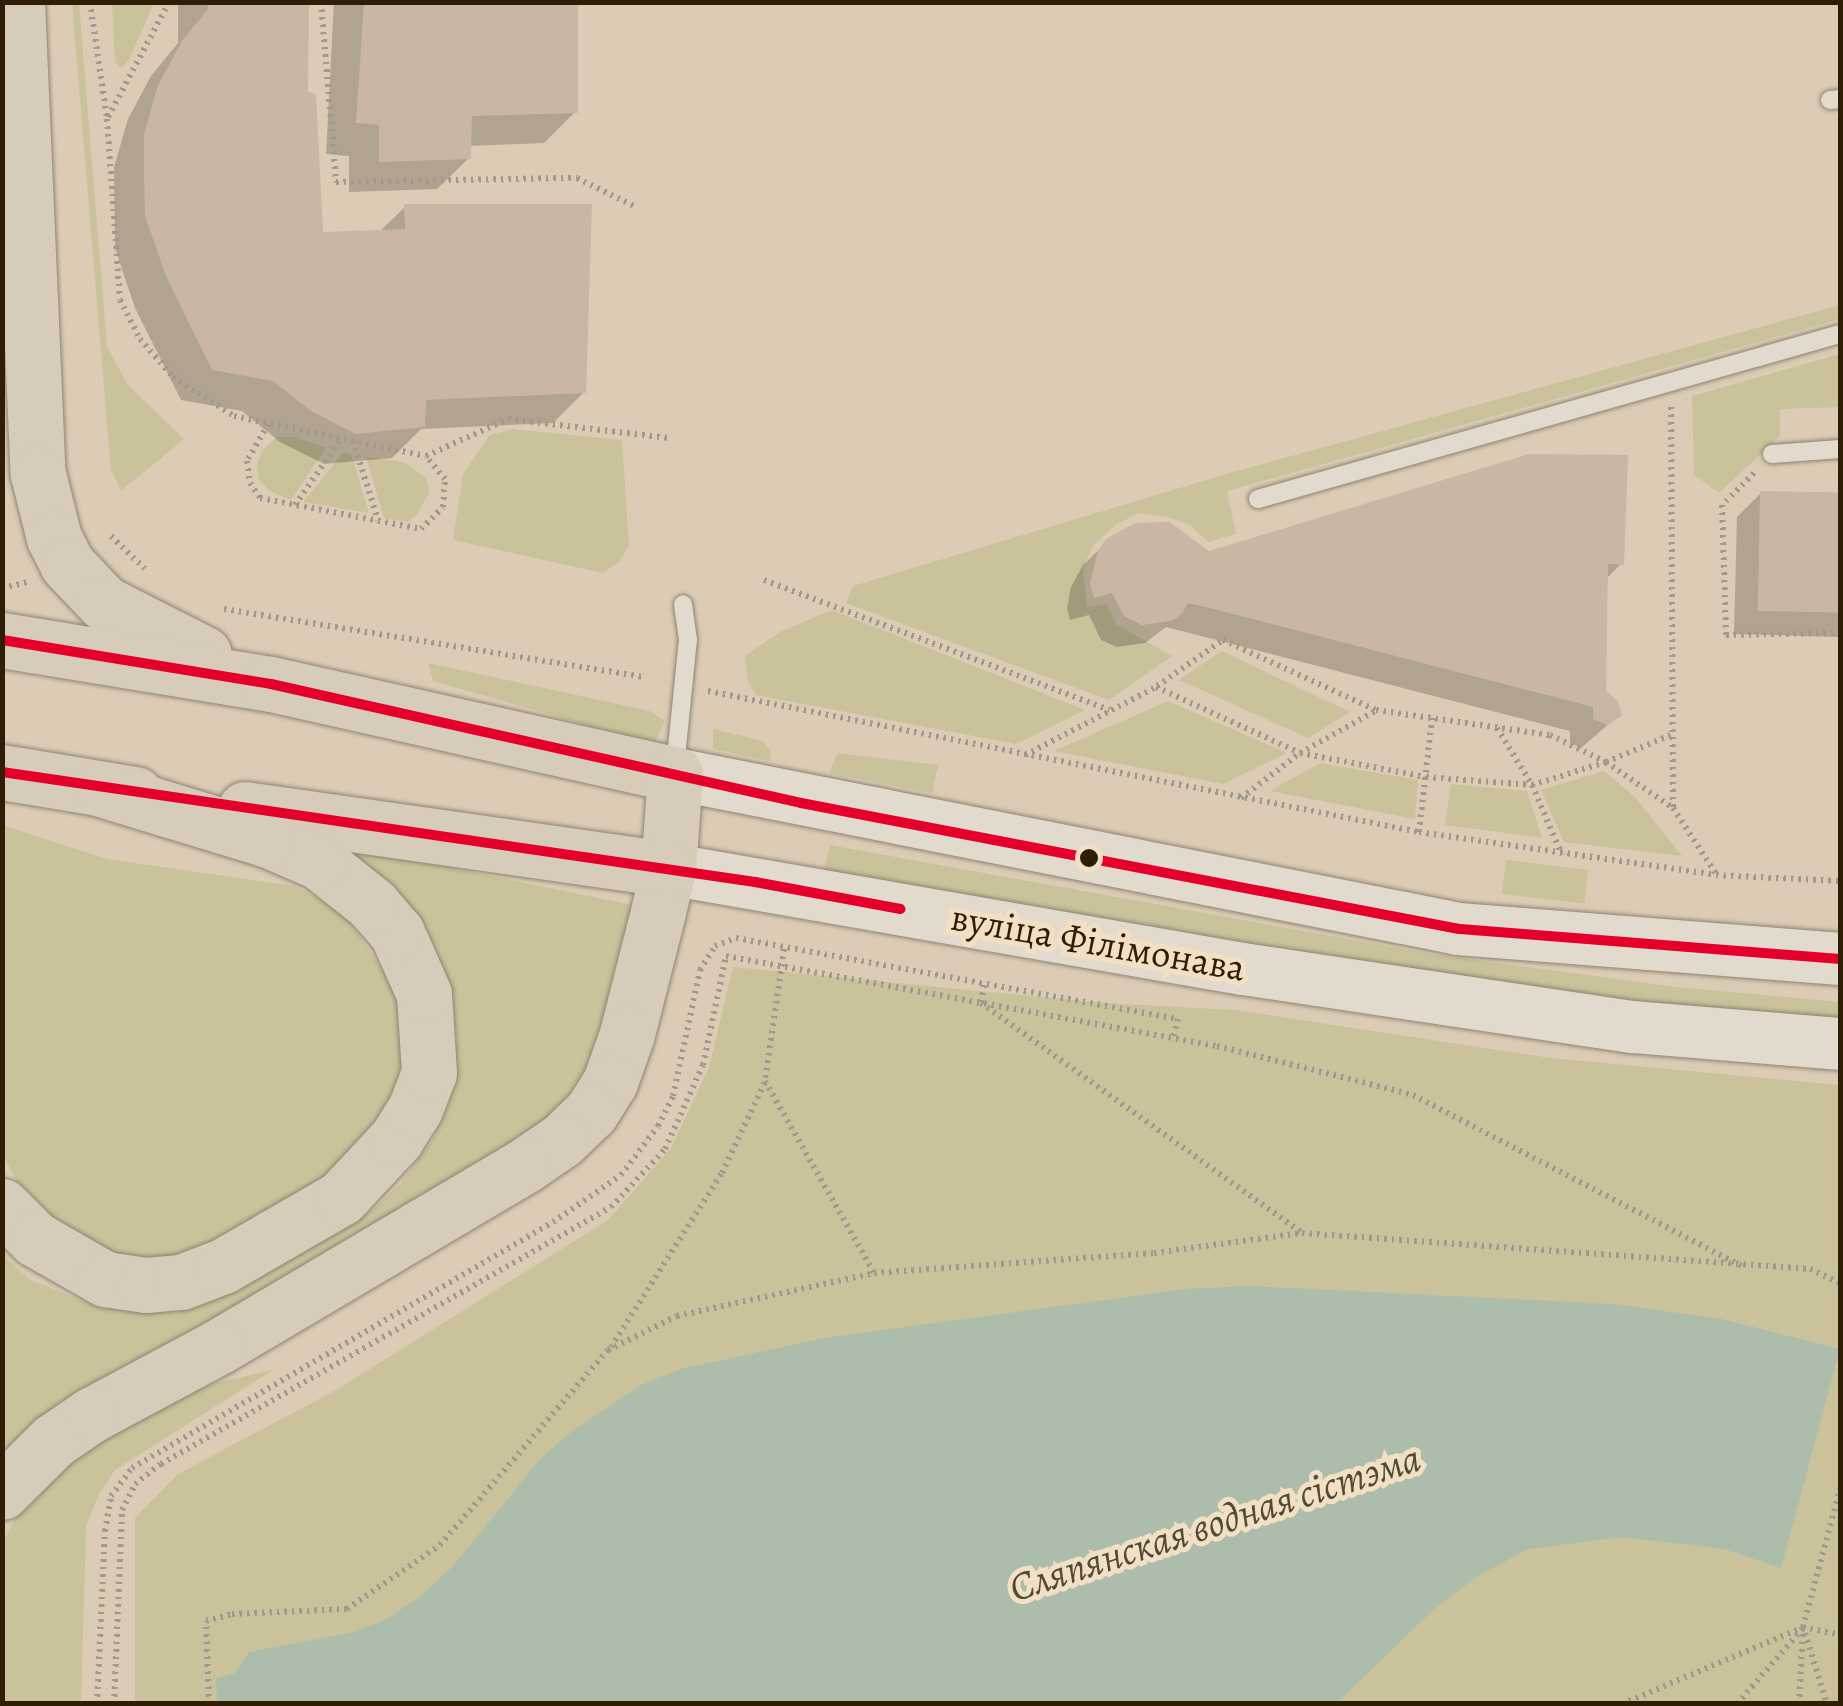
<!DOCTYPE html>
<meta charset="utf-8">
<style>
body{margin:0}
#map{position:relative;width:1843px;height:1706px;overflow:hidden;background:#dcccb5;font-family:Alegreya,serif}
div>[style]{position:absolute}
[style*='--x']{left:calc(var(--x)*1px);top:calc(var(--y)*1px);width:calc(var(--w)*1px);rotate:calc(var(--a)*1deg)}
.green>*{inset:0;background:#cac29a;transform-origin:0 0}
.water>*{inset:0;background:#adbdac}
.shadow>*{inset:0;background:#0003}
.building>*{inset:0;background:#cab6a4;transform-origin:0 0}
.path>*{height:6px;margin-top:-3px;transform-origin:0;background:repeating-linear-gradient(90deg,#a0998e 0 2.5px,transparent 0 7.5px)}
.roads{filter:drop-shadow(0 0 2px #8e8373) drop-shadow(0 0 2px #8e8373)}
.lane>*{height:18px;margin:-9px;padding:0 9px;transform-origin:9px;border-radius:9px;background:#e3dace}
.secondary>*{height:52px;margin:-26px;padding:0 26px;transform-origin:26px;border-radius:26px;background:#e3dace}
.primary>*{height:55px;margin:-27.5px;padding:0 27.5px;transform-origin:27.5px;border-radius:27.5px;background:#d7cbba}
.bus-1>*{height:10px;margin:-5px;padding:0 5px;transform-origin:5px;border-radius:5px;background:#e4002b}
.dots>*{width:28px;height:28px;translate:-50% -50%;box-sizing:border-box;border:5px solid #f3e0c4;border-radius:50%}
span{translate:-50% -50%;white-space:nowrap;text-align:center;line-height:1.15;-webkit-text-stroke:10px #f3e0c4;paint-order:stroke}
.street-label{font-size:38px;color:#301d05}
.water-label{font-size:40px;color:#504b36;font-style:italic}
.frame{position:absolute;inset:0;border:5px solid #301d05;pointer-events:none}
</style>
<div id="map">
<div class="green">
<div style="clip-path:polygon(72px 3px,79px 3px,107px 347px,128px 385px,184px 439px,121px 491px,111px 470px)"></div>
<div style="clip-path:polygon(112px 3px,154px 3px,129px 60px,121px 68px,115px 62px)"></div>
<div style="clip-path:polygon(1840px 305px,1840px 319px,1227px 491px,1236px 534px,1208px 542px,1189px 524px,1167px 517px,1139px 513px,1115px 525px,1093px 546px,1083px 568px,1087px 607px,1107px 604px,1116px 624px,1172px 656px,1109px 700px,846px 603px,853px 586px,1223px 475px)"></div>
<div style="clip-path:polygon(1840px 354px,1840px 407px,1780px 409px,1780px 436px,1719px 493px,1694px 475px,1692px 396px)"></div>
<div style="clip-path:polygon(512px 429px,622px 440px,629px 545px,619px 562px,603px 573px,453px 540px,463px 474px,490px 435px)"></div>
<div style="clip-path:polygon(277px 437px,295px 437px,326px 448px,291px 500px,270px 491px,259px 480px,257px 465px,262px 451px)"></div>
<div style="clip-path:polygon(343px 453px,351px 454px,369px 513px,303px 502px)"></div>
<div style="clip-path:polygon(366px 457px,404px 462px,426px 478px,429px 492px,418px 513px,408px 522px,384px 518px)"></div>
<div style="clip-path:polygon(832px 610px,1085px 710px,1016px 744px,756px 695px,748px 681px,745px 656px,780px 632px)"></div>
<div style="clip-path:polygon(1222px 651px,1350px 712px,1308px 738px,1179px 680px)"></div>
<div style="clip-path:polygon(428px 663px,650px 711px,665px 721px,655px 741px,625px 736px,433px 681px)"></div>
<div style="clip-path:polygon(1168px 701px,1287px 753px,1223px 784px,1054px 751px)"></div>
<div style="clip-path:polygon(713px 729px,763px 741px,771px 752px,770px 761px,713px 749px)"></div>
<div style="clip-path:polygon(838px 753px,938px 765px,932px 793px,829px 773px)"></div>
<div style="clip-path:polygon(1320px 763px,1418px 780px,1415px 819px,1270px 791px)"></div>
<div style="clip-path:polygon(1604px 771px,1636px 798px,1682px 856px,1564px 842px,1541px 790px)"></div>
<div style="clip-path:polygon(1451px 784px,1527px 791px,1542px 838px,1445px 825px)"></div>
<div style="clip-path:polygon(2px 825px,107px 859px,294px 886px,342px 911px,393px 985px,406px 1022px,404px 1091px,338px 1177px,192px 1255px,162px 1264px,81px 1246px,23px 1194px,3px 1154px)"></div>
<div style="clip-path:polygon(340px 845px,642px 907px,588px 1099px,3px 1460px,2px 1254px,29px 1279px,95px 1306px,167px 1311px,208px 1303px,373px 1210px,401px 1183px,432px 1140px,449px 1104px,454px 1073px,457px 1038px,450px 994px,436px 952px,416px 918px)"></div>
<div style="clip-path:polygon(830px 845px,1430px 954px,1676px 987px,1840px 1002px,1840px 1023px,1570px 1000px,823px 875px)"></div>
<div style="left:1506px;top:860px;width:83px;height:34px;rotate:7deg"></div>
<div style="clip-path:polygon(733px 967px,1104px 1003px,1235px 1010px,1551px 1058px,1840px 1085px,1840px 1703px,135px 1704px,135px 1518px,178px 1474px,336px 1390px,608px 1220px,671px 1148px,709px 1068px)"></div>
<div style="clip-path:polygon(273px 1370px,115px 1470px,98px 1496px,86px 1526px,81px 1703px,3px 1703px,2px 1545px,22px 1505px,88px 1444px,172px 1400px,219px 1382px)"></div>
</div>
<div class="water">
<div style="clip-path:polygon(1249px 1286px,1614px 1304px,1722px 1319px,1840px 1349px,1781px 1568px,1724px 1549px,1622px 1537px,1529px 1549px,1479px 1575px,1433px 1610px,1337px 1703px,217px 1703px,216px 1678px,235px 1673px,249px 1652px,350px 1633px,387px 1619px,421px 1596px,454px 1565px,540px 1459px,571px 1432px,641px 1385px,681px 1369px,824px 1338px,1186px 1289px)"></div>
</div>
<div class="shadow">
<div style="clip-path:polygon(178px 2px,304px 2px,305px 92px,321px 234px,379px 232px,405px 207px,584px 392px,553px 423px,421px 429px,392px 458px,324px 464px,280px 442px,242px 411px,181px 400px,135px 308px,115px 248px,114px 167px,128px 119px,151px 76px,178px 43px)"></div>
<div style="clip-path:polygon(334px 2px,576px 2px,575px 112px,544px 143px,469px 146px,469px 158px,437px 189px,349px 192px,349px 156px,326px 154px)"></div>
<div style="clip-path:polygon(1761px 493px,1840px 495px,1840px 637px,1734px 634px,1737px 517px)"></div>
<div style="clip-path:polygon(1108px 541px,1208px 554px,1622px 563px,1605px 580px,1604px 692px,1619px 715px,1581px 748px,1570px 743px,1570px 731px,1166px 627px,1145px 643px,1117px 647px,1101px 640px,1089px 615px,1070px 620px,1067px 608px,1071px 587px,1083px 565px)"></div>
</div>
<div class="building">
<div style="clip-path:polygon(208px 2px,309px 2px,308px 91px,316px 95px,323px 232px,405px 229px,404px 204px,592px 204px,586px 393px,426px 400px,425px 427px,356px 434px,311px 411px,273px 381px,212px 370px,166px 276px,145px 216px,144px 176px,144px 134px,158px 85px,182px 41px,208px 9px)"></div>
<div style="clip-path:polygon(364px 2px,578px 2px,578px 113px,472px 116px,471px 159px,379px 162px,379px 125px,356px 123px)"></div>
<div style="clip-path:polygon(1529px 454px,1628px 455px,1624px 565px,1608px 564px,1606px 691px,1618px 701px,1622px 716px,1607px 725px,1593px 719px,1593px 707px,1210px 608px,1188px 603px,1182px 614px,1171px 621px,1142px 625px,1124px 616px,1112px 593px,1094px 598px,1090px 583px,1098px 551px,1106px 539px,1135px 523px,1170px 522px,1209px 551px)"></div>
<div style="left:1760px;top:491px;width:80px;height:120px;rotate:1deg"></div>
</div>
<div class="path">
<div style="--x:90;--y:2;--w:118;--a:81.7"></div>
<div style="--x:169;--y:2;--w:132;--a:117.9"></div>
<div style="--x:107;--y:119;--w:181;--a:85.9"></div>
<div style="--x:120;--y:300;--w:44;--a:62.9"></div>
<div style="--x:140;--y:339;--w:50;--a:49"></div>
<div style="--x:173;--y:377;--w:72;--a:32.6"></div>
<div style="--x:234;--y:416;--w:196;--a:11.8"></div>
<div style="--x:426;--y:456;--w:90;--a:-24.3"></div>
<div style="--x:508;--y:419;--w:162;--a:6.7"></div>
<div style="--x:321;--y:2;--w:181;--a:85.2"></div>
<div style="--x:336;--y:182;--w:241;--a:-1"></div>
<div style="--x:577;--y:178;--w:66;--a:26.2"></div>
<div style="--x:1671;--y:407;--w:401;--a:89.7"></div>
<div style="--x:268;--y:424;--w:43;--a:119.6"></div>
<div style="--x:247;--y:461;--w:22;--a:82"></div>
<div style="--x:250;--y:483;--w:18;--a:56"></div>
<div style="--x:260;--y:498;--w:164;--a:10.9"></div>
<div style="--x:421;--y:529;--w:31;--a:-45"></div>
<div style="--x:443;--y:507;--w:28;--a:-86"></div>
<div style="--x:445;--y:479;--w:30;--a:-130"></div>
<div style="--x:353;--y:441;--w:83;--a:72.4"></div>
<div style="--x:1754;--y:473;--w:45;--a:135"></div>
<div style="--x:1722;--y:505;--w:130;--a:88.2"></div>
<div style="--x:1726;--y:635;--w:114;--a:-1"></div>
<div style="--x:295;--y:505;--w:82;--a:-55"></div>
<div style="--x:111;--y:536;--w:47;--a:44.1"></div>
<div style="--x:764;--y:580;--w:369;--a:20.6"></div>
<div style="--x:2;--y:588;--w:26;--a:-13"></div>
<div style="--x:224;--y:609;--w:427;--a:9.2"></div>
<div style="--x:1157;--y:686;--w:80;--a:-34.9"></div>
<div style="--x:1223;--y:640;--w:168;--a:24.6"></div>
<div style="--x:1376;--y:710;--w:176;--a:8.2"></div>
<div style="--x:1550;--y:735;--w:62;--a:25.7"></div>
<div style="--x:1606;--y:762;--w:70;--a:-22.6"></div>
<div style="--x:708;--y:691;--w:725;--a:11.22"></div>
<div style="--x:1419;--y:832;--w:300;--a:8.2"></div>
<div style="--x:1716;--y:875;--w:124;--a:2.8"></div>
<div style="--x:1497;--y:728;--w:67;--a:58.4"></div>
<div style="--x:1532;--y:785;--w:76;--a:66.8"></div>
<div style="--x:1025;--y:755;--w:148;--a:-27.4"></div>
<div style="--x:1156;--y:687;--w:158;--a:24.6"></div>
<div style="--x:1300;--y:753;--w:128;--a:10.8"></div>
<div style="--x:1426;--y:777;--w:106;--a:4.3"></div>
<div style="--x:1532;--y:785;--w:77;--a:-17.3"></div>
<div style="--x:1606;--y:762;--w:81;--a:34.5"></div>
<div style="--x:1673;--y:808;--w:79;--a:56.9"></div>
<div style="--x:1241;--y:798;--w:74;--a:-37.3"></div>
<div style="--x:1300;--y:753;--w:86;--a:-29.2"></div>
<div style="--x:1419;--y:832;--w:115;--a:-83.5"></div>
<div style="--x:784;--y:949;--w:133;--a:98.2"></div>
<div style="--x:765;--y:1081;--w:221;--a:60.4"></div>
<div style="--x:984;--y:985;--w:18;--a:99"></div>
<div style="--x:981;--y:1003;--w:393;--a:35.6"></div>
<div style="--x:611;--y:1347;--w:206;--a:-57.5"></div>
<div style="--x:722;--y:1173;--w:101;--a:-64.7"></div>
<div style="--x:1805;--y:1633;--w:74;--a:72.8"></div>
<div style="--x:97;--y:1704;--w:173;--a:-87.4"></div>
<div style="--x:105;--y:1531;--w:36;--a:-80"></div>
<div style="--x:111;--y:1496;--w:35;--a:-53"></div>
<div style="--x:132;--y:1468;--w:495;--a:-30.3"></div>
<div style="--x:559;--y:1218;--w:75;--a:-34.7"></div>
<div style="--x:621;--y:1175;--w:61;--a:-52.9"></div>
<div style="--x:658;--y:1126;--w:34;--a:-63"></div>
<div style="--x:673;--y:1096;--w:129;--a:-77.9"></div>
<div style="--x:700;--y:970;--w:28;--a:-58"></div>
<div style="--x:715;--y:946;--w:22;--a:-21"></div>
<div style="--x:736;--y:938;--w:449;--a:10.4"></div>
<div style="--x:1178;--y:1019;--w:20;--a:105"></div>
<div style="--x:114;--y:1704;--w:194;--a:-87.6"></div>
<div style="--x:122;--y:1510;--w:29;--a:-63"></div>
<div style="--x:135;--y:1484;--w:33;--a:-38"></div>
<div style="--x:161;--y:1464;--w:518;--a:-29.73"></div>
<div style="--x:611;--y:1207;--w:79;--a:-47"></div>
<div style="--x:665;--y:1149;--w:92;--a:-65.7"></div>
<div style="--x:703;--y:1065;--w:111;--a:-78.1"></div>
<div style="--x:726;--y:956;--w:499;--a:10.4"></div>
<div style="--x:1217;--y:1046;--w:202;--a:14"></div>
<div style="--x:1413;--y:1095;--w:373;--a:27.5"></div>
<div style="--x:209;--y:1704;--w:83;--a:-92.1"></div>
<div style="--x:206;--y:1621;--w:27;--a:-15"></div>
<div style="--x:232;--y:1614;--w:115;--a:-2.5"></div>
<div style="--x:347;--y:1609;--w:113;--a:-34.5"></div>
<div style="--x:440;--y:1545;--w:257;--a:-49.3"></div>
<div style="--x:608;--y:1350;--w:77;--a:-26.2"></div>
<div style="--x:677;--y:1316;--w:202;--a:-12.3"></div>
<div style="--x:874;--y:1273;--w:281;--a:-4.1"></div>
<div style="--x:1154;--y:1253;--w:149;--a:-7.7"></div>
<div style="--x:1302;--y:1233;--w:509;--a:4.05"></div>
<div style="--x:1810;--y:1269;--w:33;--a:25"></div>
<div style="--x:1622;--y:1704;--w:197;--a:-23"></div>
<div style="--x:1803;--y:1627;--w:38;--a:12"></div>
<div style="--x:1737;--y:1704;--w:101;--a:-49"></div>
<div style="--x:1799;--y:1704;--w:77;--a:-87"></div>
<div style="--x:1803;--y:1627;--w:143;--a:-75"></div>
</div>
<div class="roads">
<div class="lane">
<div style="--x:1830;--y:100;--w:10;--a:-6"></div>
<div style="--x:1772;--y:454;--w:68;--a:-4.2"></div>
<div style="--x:1258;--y:499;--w:605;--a:-15.83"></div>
<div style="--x:675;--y:767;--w:128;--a:-84.2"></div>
<div style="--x:688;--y:640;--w:36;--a:-98"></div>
</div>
<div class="secondary">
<div style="--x:675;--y:774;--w:799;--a:11.18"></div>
<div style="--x:1459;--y:929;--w:382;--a:4.5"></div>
<div style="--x:668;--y:869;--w:584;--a:9.87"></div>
<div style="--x:1243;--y:969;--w:394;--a:8.5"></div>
<div style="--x:1633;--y:1027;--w:208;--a:4.7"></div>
</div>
<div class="primary">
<div style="--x:17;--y:2;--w:472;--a:87.5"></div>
<div style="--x:38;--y:474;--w:66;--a:76"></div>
<div style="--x:54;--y:538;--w:29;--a:63"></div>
<div style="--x:67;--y:564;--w:54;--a:46.5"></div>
<div style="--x:104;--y:603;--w:112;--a:27"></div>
<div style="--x:2;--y:640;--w:273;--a:9.3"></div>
<div style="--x:271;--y:684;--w:414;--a:12.6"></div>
<div style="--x:675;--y:774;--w:95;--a:94.2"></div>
<div style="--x:668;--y:869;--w:44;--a:103.1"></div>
<div style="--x:658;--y:912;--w:126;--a:104.3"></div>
<div style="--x:627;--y:1034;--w:51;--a:109.5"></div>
<div style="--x:610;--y:1082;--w:36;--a:122"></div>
<div style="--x:591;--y:1112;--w:40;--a:136"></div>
<div style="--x:562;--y:1140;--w:46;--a:145.6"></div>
<div style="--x:524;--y:1166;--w:356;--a:149.4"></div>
<div style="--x:218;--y:1347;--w:144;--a:151.8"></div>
<div style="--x:91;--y:1415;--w:46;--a:145.6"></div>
<div style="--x:53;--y:1441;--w:72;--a:135"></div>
<div style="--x:2;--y:772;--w:135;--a:9.4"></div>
<div style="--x:245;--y:809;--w:427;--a:8.1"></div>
<div style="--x:2;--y:1206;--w:47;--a:45"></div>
<div style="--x:35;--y:1239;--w:81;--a:29.7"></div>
<div style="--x:105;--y:1279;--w:41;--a:8.3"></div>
<div style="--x:146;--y:1285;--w:35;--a:-5"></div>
<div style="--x:181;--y:1282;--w:45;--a:-20.9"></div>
<div style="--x:223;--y:1266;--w:136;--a:-30"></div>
<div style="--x:341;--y:1198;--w:81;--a:-47"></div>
<div style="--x:396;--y:1139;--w:36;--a:-58"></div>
<div style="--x:415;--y:1109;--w:39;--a:-69"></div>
<div style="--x:429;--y:1073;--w:79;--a:-93.6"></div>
<div style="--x:424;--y:994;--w:67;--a:-113.9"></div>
<div style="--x:397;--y:933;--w:38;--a:-131"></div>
<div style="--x:372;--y:904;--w:68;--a:-141.6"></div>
<div style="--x:319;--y:862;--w:56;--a:-156.7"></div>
<div style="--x:268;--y:840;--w:175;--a:-163"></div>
</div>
</div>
<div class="bus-1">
<div style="--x:2;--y:640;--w:273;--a:9.3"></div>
<div style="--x:271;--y:684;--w:543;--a:12.65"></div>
<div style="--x:801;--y:803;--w:670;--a:10.84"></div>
<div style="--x:1459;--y:929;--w:382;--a:4.5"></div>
<div style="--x:2;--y:772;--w:761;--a:8.31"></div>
<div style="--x:755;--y:882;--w:148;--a:10.5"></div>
</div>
<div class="dots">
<div style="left:1089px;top:858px;background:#301d05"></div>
</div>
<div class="street-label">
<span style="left:1098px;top:943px;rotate:10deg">вуліца Філімонава</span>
</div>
<div class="water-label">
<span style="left:1215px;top:1523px;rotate:-18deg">Сляпянская водная сістэма</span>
</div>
<div class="frame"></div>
</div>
